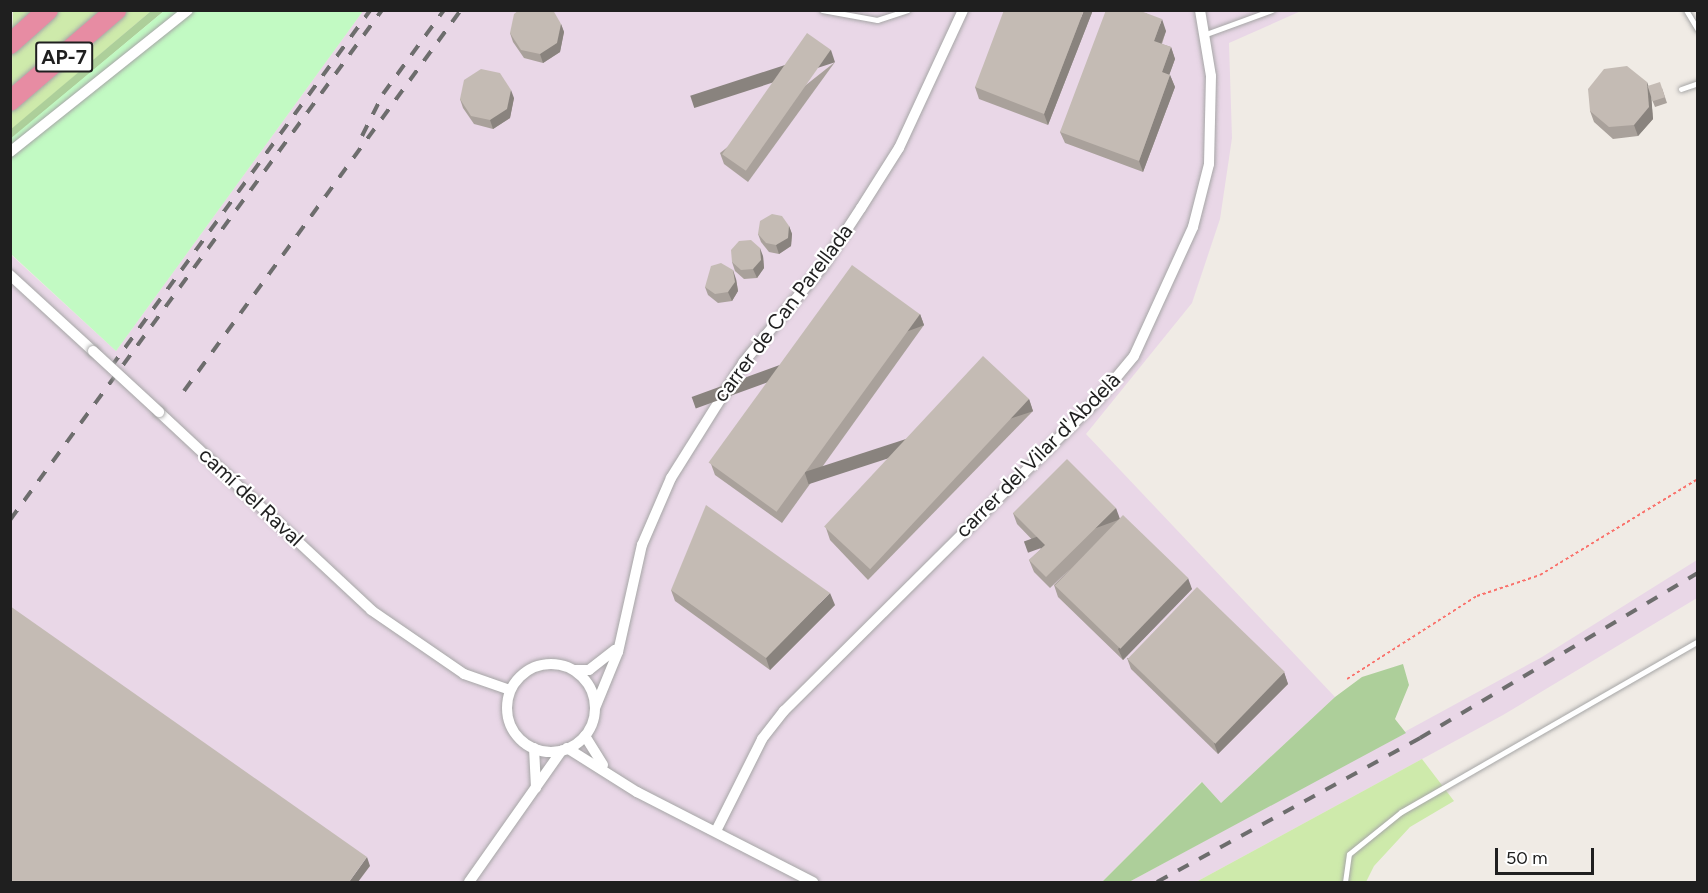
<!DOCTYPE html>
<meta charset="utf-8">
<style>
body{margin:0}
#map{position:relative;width:1708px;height:893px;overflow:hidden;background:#f0ebe5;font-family:Figtree,sans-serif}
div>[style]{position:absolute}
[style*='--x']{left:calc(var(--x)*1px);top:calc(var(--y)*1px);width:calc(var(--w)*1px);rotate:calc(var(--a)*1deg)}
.industrial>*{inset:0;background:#e9d7e7}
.grass>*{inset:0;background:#ceeaab}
.forest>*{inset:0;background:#adcf9a}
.park>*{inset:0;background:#c2fac3}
.path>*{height:2px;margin-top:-1px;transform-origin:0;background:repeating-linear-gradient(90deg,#fa716b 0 3px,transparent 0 6px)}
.roads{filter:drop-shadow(0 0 2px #a6a6a6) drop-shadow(0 0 2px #a6a6a6)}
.lane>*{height:5px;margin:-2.5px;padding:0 2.5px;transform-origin:2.5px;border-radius:2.5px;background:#fff}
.street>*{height:10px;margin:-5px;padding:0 5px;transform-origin:5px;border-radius:5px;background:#fff}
.street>.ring{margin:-5px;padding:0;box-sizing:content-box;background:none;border:10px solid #fff;border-radius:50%}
.highway>*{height:20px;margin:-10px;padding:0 10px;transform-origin:10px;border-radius:10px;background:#e78ca3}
.rail>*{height:4px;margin-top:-2px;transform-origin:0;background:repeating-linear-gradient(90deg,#6d6d6d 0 12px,transparent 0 24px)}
.bridges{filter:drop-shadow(0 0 2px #a6a6a6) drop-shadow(0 0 2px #a6a6a6)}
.street-bridge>*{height:10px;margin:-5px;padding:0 5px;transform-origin:5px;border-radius:5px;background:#fff}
.wall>*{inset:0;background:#a9a19b}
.shaded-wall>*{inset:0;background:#89837e;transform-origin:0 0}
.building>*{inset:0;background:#c4bbb4;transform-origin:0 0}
span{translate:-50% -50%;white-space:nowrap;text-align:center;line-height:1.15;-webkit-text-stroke:4.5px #fff;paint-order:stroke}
.shield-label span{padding:2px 4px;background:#fff;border:2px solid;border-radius:4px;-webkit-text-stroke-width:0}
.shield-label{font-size:20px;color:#1f1f1f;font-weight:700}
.street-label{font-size:21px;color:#1f1f1f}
.frame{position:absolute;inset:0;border:12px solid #1f1f1f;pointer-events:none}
.scale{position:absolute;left:1495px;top:848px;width:99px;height:27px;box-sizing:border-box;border:3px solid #1f1f1f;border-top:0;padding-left:8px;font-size:18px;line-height:21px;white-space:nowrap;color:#1f1f1f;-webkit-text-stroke:4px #fff;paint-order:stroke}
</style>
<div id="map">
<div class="industrial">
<div style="clip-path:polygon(363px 11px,1301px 11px,1229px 43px,1232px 138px,1220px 219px,1192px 303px,1086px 434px,1335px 697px,1220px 804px,1201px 782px,1102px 882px,11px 882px,10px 254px,116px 351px)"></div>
<div style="clip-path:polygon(1697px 560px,1697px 598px,1503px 715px,1196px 882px,1129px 882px,1542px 657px)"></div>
</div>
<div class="grass">
<div style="clip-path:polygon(13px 10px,151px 11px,11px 130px)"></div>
<div style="clip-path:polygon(1422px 759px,1454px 801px,1410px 827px,1374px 866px,1366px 882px,1196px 882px)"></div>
</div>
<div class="forest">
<div style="clip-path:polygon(151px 11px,164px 11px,11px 139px,10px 130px)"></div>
<div style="clip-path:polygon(1403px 664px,1409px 685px,1395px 719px,1406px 733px,1129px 882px,1102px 882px,1202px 782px,1221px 803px,1335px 697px,1362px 677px)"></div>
</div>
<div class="park">
<div style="clip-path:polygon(164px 11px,363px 11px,116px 351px,11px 254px,10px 139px)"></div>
</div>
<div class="path">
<div style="--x:1347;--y:679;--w:154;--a:-32.6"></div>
<div style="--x:1477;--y:596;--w:66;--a:-18.4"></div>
<div style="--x:1540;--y:575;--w:185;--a:-31.3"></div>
</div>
<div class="roads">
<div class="lane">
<div style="--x:822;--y:10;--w:56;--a:10.3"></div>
<div style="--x:877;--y:20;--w:32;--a:-18"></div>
<div style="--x:1686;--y:10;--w:23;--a:59"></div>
<div style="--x:1206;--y:34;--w:70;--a:-20"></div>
<div style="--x:1681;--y:89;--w:18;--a:-19"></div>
<div style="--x:1345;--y:882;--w:28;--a:-82"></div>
<div style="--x:1349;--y:854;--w:67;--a:-38.9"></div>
<div style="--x:1401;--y:812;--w:343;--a:-29.9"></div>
</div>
<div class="street">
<div style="--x:10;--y:152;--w:228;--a:-38.6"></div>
<div style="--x:10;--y:275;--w:113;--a:42.5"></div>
<div style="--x:159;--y:412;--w:290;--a:43"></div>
<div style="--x:371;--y:610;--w:113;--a:34.5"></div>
<div style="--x:464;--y:674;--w:49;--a:19.2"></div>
<div class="ring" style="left:507px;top:664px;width:78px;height:78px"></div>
<div style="--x:574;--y:670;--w:15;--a:0"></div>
<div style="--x:589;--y:670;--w:33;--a:-38"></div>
<div style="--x:595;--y:708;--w:61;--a:-67.7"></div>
<div style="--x:618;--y:652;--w:110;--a:-77.4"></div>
<div style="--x:642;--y:545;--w:73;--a:-66.6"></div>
<div style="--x:671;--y:478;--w:136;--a:-57.9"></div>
<div style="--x:743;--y:363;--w:126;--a:-50.5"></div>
<div style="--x:823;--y:266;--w:69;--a:-56.8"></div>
<div style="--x:861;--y:208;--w:71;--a:-57.7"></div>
<div style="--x:899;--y:148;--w:152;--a:-65.1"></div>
<div style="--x:585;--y:736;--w:34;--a:58"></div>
<div style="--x:534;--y:748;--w:40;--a:87.1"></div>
<div style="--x:567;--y:748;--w:83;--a:32.2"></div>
<div style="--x:637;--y:792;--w:198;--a:27.1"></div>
<div style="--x:716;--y:831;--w:103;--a:-63.4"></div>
<div style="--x:762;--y:739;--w:36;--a:-52"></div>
<div style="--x:784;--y:711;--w:445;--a:-44.8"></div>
<div style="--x:1100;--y:397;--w:53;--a:-50.3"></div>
<div style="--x:1134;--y:356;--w:142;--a:-65.4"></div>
<div style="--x:1193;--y:227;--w:65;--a:-75.7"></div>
<div style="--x:1209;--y:164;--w:88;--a:-88.7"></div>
<div style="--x:1211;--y:76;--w:67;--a:-99.5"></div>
<div style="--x:469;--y:882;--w:161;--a:-54.8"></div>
</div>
<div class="highway">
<div style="--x:10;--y:44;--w:51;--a:-41.8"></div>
<div style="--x:10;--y:101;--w:140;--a:-40.6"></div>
</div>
</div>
<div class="rail">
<div style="--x:362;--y:136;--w:47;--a:-63.4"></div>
<div style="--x:383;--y:94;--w:104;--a:-54"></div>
<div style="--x:111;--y:367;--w:441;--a:-54"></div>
<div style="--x:184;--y:391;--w:471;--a:-54"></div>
<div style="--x:10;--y:520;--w:631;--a:-53.89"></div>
<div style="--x:1157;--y:882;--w:300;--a:-28.7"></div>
<div style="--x:1420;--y:738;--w:323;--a:-30.7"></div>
</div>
<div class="bridges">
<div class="street-bridge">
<div style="--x:93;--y:351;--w:90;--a:42.7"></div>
</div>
</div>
<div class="wall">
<div style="clip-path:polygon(1093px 10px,1048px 125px,979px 99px,975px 87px)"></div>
<div style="clip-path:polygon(1146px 13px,1166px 31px,1162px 44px,1171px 47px,1175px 59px,1169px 75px,1170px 75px,1175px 87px,1143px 172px,1065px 143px,1060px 132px)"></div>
<div style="clip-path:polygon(561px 24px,564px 32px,560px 52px,543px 63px,524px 58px,513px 42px,510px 33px)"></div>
<div style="clip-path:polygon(835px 62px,748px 182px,724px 164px,720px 153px)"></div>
<div style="clip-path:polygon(1648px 86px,1662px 88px,1667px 103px,1655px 107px,1651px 97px,1653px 119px,1638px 136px,1613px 139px,1594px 122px,1590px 111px)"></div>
<div style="clip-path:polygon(514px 98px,510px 118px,493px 129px,474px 124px,463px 108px,460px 99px)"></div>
<div style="clip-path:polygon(789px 226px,792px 234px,791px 246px,779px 254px,769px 252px,761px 242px,758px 234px)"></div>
<div style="clip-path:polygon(763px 256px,764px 268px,757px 278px,744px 279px,735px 271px,732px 262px)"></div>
<div style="clip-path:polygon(736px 279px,738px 291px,732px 301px,718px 303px,708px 295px,705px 287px)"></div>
<div style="clip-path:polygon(920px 314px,924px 325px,782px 523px,715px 475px,711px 464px)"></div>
<div style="clip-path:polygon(1029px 399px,1033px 411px,868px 580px,830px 540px,826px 528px)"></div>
<div style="clip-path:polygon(1013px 513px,1120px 518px,1192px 589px,1123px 660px,1058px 597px,1054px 585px,1070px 569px,1050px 588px,1034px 572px,1029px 560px,1041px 549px,1017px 524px)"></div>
<div style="clip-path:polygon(671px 590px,835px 605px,770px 670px,675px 601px)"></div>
<div style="clip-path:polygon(1127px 658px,1284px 672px,1288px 684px,1218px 754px,1131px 669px)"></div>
</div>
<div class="shaded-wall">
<div style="clip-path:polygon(1084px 10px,1093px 10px,1048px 125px,1044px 114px)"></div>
<div style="clip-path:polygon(1162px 19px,1166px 31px,1158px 52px,1154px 41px)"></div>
<div style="clip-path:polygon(561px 24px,564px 32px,560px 52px,543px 63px,540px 54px)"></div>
<div style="clip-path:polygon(1171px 47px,1175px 59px,1166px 84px,1162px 72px)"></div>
<div style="left:831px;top:50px;width:13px;height:148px;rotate:72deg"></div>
<div style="clip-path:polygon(1170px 75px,1175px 87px,1143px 172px,1139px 161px)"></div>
<div style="clip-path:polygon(1647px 82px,1651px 93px,1653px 119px,1638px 136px,1634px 125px)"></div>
<div style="clip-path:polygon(511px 90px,514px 98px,510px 118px,493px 129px,490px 120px)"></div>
<div style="clip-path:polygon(789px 226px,792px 234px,791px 246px,779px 254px,776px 245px)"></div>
<div style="clip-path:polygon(760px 248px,763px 256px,764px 268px,757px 278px,753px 269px)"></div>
<div style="clip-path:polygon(733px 270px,736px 279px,738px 291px,732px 301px,728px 292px)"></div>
<div style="left:920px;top:314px;width:12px;height:243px;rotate:70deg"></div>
<div style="left:1029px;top:399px;width:13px;height:236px;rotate:72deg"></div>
<div style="left:1116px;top:508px;width:12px;height:98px;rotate:70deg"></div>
<div style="clip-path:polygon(1188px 578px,1192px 589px,1123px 660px,1118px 649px)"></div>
<div style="clip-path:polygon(830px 593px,835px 605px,770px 670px,766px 658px)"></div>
<div style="clip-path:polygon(1284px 672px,1288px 684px,1218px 754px,1214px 743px)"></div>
<div style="clip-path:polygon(367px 857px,370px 866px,358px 882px,349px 882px)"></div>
</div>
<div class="building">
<div style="clip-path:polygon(519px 10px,553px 10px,561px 24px,557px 43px,540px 54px,521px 50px,510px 33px,514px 14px)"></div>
<div style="clip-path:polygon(1004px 10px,1084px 10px,1044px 114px,975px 87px)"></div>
<div style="clip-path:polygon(1106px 10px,1138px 10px,1162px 19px,1154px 41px,1171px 47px,1162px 72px,1170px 75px,1139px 161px,1060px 132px)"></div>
<div style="left:807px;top:33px;width:29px;height:148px;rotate:35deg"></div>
<div style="clip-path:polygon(1627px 66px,1647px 82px,1649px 107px,1634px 125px,1609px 127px,1590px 111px,1588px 89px,1604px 69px)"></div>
<div style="clip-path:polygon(481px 69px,500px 73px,511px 90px,507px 109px,490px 120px,471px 116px,460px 99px,464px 80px)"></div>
<div style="left:1660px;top:82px;width:16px;height:13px;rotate:72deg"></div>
<div style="clip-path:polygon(772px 214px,782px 216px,789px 226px,788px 238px,776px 245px,766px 243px,758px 234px,760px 221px)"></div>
<div style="clip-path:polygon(751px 240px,760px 248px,761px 260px,753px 269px,741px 270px,732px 262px,731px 250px,739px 241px)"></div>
<div style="clip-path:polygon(721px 263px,733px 270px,735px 282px,728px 292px,715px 294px,705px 287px,711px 266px)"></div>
<div style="left:852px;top:265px;width:84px;height:244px;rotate:36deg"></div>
<div style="left:983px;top:356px;width:63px;height:233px;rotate:43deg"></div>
<div style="clip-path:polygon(1067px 459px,1116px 508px,1046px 577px,1029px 560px,1045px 545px,1013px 513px)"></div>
<div style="clip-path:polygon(706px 505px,830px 593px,766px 658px,671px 590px)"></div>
<div style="left:1123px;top:515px;width:91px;height:98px;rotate:44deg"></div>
<div style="left:1197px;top:587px;width:122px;height:100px;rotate:44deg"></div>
<div style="clip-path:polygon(10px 606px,367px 857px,349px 882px,10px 882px)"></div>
</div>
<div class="shield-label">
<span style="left:64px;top:57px">AP-7</span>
</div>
<div class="street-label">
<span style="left:783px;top:313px;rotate:-53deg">carrer de Can Parellada</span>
<span style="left:1038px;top:455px;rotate:-45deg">carrer del Vilar d'Abdelà</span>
<span style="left:251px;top:497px;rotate:43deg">camí del Raval</span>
</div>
<div class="frame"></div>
<div class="scale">50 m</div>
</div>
